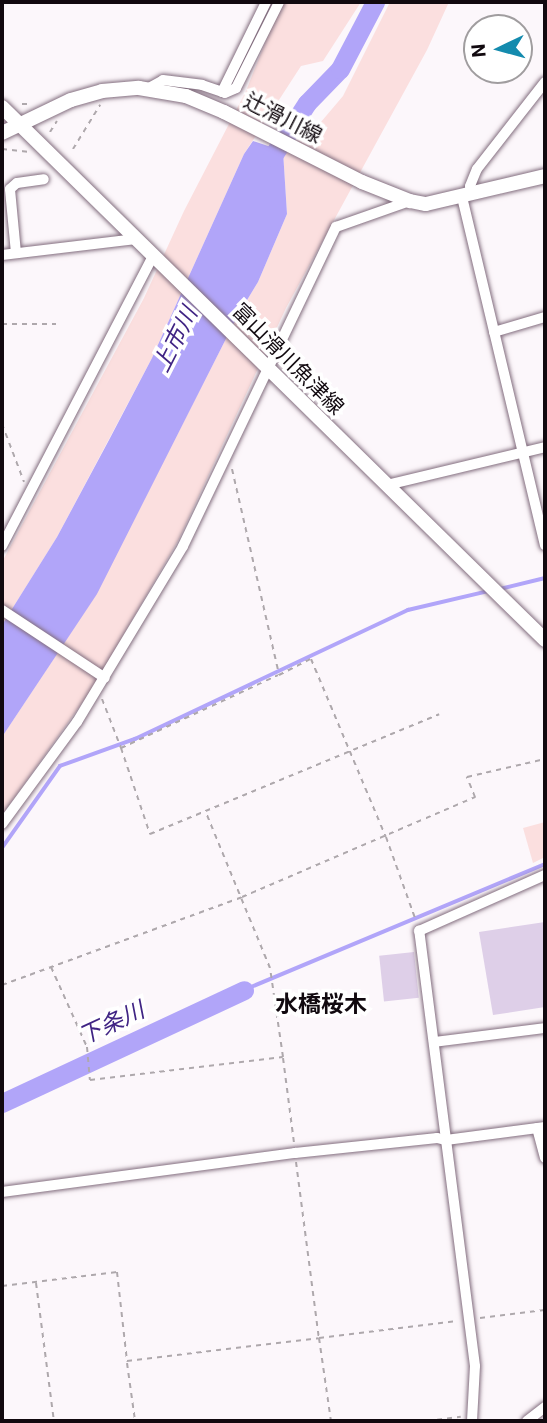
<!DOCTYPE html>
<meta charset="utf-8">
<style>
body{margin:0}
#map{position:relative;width:547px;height:1423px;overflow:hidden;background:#fcf7fb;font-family:Roboto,"Noto Sans JP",sans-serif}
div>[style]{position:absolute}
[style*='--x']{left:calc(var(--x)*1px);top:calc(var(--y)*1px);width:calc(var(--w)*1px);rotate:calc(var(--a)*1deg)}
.green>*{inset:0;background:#fbdfdf}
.water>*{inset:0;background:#b1a5f9}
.stream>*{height:3.5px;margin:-1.75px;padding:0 1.75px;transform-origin:1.75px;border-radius:1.75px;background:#b1a5f9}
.river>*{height:19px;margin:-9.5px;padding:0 9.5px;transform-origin:9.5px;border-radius:9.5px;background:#b1a5f9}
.building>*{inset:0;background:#decfe8;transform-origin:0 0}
.path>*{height:2px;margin-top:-1px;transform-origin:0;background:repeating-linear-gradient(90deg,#aea8ac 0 5px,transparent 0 10px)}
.roads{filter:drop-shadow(0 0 2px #836e7f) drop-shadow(0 0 2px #836e7f)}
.minor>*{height:10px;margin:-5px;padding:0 5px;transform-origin:5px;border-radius:5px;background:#fff}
.secondary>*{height:14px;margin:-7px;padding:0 7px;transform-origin:7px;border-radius:7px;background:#fff}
span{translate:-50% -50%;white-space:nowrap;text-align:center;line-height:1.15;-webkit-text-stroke:7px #fff;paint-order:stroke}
.street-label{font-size:21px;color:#11090f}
.water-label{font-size:23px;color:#402484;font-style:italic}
.neighbourhood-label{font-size:23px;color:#11090f;font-weight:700}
.frame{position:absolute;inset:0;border:4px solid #11090f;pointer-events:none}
.north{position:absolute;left:463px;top:14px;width:70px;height:70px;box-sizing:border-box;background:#fff;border:2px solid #a09d9f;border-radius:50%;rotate:265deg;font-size:19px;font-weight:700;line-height:28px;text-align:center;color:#11090f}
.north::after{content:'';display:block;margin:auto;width:24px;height:32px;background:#148bae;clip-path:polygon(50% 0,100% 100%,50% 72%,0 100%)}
</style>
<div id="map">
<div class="green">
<div style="clip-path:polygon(281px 2px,361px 2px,323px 61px,301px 66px,244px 154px,152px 358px,57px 537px,2px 625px,2px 562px,144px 298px,184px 211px,246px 91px)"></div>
<div style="clip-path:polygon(390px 2px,449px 2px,427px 50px,286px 308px,179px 539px,92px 689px,2px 815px,2px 737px,95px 596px,238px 315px,258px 282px,287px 214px,283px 151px,315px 129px,343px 96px)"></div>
<div style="clip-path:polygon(545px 822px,545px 857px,533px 863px,523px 828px)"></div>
</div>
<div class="water">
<div style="clip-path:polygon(253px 141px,283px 151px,287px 214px,258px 282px,238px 315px,97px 594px,2px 737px,2px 625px,57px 537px,109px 440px,152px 358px,244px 154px)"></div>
</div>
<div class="stream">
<div style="--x:500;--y:589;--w:46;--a:-13.7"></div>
<div style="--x:2;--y:848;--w:100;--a:-54.7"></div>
<div style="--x:60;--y:766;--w:80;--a:-19.8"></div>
<div style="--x:135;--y:739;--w:302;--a:-25.3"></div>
<div style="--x:408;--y:610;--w:83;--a:-13.2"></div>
<div style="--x:244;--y:990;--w:326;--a:-22.7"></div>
</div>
<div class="river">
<div style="--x:272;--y:157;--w:64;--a:-57.1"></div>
<div style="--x:307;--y:103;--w:47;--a:-45.9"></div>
<div style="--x:340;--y:69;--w:76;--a:-62.4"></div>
<div style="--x:2;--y:1103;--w:267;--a:-25"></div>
</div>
<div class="building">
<div style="clip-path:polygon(545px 922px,545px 1007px,493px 1015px,479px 932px)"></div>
<div style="left:414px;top:952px;width:46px;height:35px;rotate:84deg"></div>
</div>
<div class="path">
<div style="--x:2;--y:39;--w:4;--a:76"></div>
<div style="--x:22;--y:104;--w:10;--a:0"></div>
<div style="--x:50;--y:132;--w:13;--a:-58"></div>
<div style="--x:2;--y:149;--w:28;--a:6"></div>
<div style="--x:73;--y:149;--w:52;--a:-58.5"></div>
<div style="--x:2;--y:324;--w:54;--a:0"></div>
<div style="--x:2;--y:424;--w:62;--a:69.2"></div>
<div style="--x:232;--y:469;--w:211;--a:77.1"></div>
<div style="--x:279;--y:675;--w:36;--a:-27"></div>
<div style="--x:311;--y:659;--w:193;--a:67.2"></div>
<div style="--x:386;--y:837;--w:89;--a:70.3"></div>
<div style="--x:102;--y:699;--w:53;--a:68.8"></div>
<div style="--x:121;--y:748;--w:173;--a:-24.9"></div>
<div style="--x:121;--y:748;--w:91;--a:71.4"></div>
<div style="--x:150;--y:834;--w:313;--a:-22.5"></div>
<div style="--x:51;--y:967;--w:88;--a:65.8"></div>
<div style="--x:87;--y:1047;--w:33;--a:85"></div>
<div style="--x:90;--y:1080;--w:194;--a:-6.8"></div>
<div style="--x:283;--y:1057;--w:90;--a:-98.3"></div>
<div style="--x:270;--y:968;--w:168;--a:-112.4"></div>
<div style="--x:2;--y:985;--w:256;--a:-20.1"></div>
<div style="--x:242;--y:897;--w:254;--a:-23.2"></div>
<div style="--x:475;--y:797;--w:22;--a:-112"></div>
<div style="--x:467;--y:777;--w:80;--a:-13"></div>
<div style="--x:283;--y:1058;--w:86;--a:82.6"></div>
<div style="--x:296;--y:1162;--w:177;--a:82.6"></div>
<div style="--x:319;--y:1338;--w:139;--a:-7"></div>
<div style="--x:36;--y:1283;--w:139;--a:82.6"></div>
<div style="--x:2;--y:1286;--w:116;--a:-6.9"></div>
<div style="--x:117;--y:1272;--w:90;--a:83.6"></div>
<div style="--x:127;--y:1361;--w:193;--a:-6.8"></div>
<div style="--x:319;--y:1338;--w:84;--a:81.8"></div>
<div style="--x:480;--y:1318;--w:65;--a:-7"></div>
<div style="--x:127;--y:1363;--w:59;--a:82.1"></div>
<div style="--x:427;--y:1421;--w:34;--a:-7"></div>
</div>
<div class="roads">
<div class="minor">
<div style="--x:147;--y:89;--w:18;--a:-29"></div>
<div style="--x:163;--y:80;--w:39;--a:7"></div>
<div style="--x:202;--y:85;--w:24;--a:19"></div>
<div style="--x:225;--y:93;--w:12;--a:-24"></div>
<div style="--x:236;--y:88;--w:96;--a:-63.4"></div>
<div style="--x:222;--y:92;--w:100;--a:-63.9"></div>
<div style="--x:472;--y:194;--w:8;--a:-104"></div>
<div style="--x:470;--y:186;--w:18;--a:-68"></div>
<div style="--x:477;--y:169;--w:110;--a:-52"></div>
<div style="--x:462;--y:197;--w:358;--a:76.6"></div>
<div style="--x:16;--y:253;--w:64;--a:-95.4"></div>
<div style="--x:10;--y:189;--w:9;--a:-41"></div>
<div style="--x:17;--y:183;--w:27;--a:-8"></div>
<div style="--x:2;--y:255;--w:135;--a:-6.8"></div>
<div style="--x:494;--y:332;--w:53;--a:-16.4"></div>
<div style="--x:387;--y:485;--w:163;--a:-13.5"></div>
<div style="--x:2;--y:546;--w:327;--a:-62.5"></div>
<div style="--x:2;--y:610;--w:123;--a:33.4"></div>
<div style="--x:2;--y:824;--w:127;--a:-53.7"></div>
<div style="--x:77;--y:722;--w:205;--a:-58.9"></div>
<div style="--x:183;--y:546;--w:354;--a:-64.4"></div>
<div style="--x:336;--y:227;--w:78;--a:-19.4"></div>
<div style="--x:434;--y:1042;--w:112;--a:-7.2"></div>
<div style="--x:537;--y:1128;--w:31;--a:75"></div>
<div style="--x:2;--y:1192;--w:296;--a:-7.6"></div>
<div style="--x:295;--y:1153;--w:143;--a:-6"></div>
<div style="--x:437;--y:1138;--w:9;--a:13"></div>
<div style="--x:446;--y:1140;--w:100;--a:-7.5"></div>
<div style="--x:472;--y:1421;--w:55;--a:-86.9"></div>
<div style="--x:475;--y:1366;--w:439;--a:-97.3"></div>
<div style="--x:419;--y:931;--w:138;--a:-24"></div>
<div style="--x:527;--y:1421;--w:23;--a:-38"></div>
</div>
<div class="secondary">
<div style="--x:2;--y:107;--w:761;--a:44.47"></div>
<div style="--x:2;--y:133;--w:76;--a:-25.6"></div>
<div style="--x:71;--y:100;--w:32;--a:-16"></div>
<div style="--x:102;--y:91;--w:37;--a:-5"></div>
<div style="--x:139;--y:88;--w:48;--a:9.7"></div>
<div style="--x:186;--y:96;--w:41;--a:22.8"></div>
<div style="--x:224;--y:112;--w:155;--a:26.9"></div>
<div style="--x:362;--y:182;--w:52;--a:21.6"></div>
<div style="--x:410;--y:201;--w:16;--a:11"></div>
<div style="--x:426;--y:204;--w:122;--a:-13.2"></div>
</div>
</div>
<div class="street-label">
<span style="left:283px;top:118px;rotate:27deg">辻滑川線</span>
<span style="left:288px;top:359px;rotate:45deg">富山滑川魚津線</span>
</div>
<div class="water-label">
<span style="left:176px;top:340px;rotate:-63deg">上市川</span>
<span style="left:112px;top:1024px;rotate:-25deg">下条川</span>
</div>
<div class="neighbourhood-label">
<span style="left:321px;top:1005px">水橋桜木</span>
</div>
<div class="frame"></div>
<div class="north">N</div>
</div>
